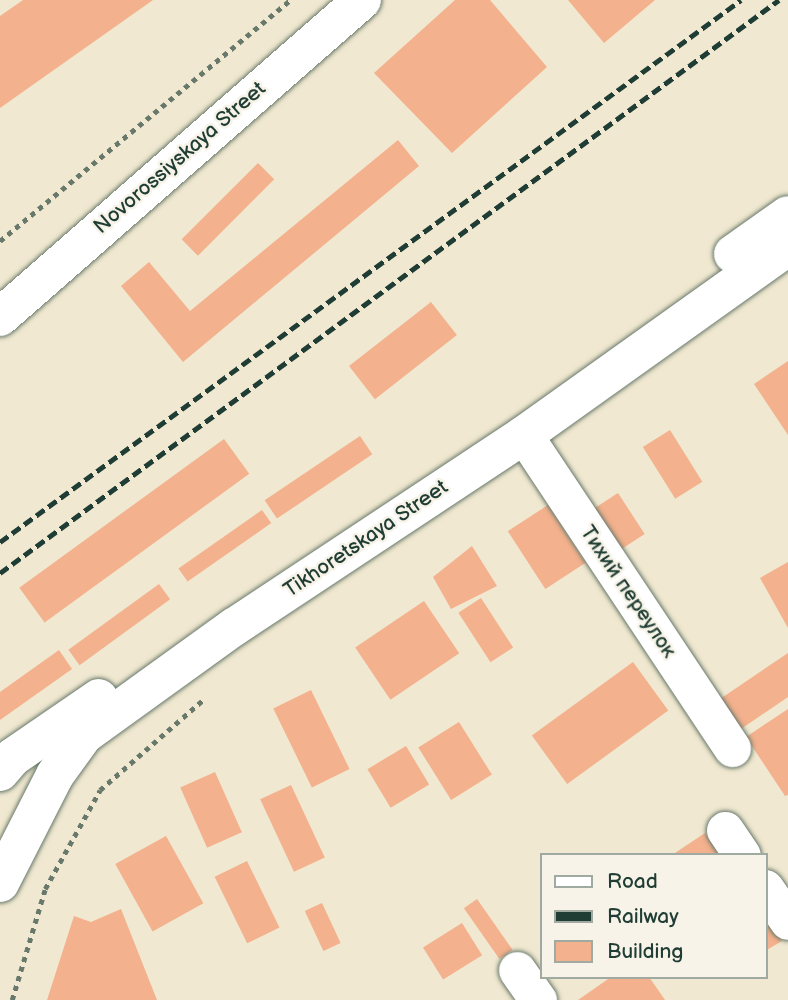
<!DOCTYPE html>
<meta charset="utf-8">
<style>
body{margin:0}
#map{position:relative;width:788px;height:1000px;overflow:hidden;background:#f0e8d0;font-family:"Balsamiq Sans",sans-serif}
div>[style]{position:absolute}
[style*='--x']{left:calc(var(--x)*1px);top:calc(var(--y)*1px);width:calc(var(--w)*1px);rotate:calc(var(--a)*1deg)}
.building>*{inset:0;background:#f3b18d;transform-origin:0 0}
.path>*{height:4.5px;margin-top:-2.25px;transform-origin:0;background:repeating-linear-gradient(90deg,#68796b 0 5px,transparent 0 10px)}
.roads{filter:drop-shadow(0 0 2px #68796b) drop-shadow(0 0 2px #68796b)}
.minor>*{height:37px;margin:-18.5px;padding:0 18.5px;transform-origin:18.5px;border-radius:18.5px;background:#fff}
.major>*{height:38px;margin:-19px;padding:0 19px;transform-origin:19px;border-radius:19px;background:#fff}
.rail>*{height:5px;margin-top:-2.5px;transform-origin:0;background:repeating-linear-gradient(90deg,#1f3d34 0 10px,transparent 0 15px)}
span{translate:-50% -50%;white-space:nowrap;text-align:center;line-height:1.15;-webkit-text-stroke:5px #f7f3e8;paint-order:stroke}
.street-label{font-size:21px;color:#1f3d34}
.legend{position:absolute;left:540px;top:853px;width:228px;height:126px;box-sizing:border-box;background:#f7f3e8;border:2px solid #a1aaa0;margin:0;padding:9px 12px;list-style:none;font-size:21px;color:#1f3d34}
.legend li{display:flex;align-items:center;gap:14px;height:35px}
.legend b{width:35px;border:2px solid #a1aaa0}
</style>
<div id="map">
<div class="building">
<div style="clip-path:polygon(23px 0,153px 0,0 108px,0 16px)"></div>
<div style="clip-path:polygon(455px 0,490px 0,547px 67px,452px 153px,374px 73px)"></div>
<div style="clip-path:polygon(568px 0,655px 0,604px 43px)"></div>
<div style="clip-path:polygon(398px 140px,419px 166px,183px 362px,121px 286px,149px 262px,190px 311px)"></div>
<div style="left:258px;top:163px;width:23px;height:108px;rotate:45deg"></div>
<div style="left:431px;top:302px;width:42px;height:104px;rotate:52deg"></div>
<div style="clip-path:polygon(788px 361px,788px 435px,754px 384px)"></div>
<div style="left:670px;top:430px;width:61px;height:32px;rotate:58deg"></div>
<div style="left:360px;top:436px;width:22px;height:115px;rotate:56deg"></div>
<div style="left:224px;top:439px;width:43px;height:253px;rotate:54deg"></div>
<div style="left:618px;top:493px;width:49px;height:34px;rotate:57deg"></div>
<div style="left:548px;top:505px;width:69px;height:48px;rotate:57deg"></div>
<div style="left:262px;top:510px;width:16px;height:102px;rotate:55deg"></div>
<div style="clip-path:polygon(472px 546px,497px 586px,451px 609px,433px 577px)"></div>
<div style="clip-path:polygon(788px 562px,788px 628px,760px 578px)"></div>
<div style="left:159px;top:584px;width:19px;height:112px;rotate:54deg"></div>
<div style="left:481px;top:598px;width:59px;height:27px;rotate:57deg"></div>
<div style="left:424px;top:601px;width:63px;height:83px;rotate:56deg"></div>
<div style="clip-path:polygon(59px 650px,72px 669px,0 720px,0 692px)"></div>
<div style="clip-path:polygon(788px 653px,788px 697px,741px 729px,720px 699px)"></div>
<div style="left:633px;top:662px;width:60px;height:125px;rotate:54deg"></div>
<div style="left:311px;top:690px;width:88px;height:42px;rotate:64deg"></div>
<div style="clip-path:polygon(788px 709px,788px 795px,785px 796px,746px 737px)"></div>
<div style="left:459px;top:722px;width:62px;height:48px;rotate:58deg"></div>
<div style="left:406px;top:746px;width:45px;height:45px;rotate:59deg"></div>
<div style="left:215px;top:772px;width:66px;height:38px;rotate:66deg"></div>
<div style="left:291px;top:785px;width:80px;height:34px;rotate:65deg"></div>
<div style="clip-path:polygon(705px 833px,719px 855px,672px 855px)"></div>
<div style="left:166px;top:836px;width:77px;height:58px;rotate:61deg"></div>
<div style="left:247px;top:861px;width:74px;height:36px;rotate:64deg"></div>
<div style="left:477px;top:899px;width:62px;height:16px;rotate:55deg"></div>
<div style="left:322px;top:903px;width:44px;height:19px;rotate:65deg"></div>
<div style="clip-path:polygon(121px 909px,157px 1000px,47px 1000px,74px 916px,91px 922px)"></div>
<div style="clip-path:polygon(765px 913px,782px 941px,765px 951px)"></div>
<div style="left:462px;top:923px;width:38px;height:46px;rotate:58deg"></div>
<div style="clip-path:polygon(611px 977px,649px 977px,665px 1000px,578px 1000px)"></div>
</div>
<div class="path">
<div style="--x:0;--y:241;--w:377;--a:-39.7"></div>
<div style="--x:12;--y:1000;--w:116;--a:-73.4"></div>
<div style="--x:45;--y:889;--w:113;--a:-60.9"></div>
<div style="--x:100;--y:790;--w:138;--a:-41.2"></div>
</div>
<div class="roads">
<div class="minor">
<div style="--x:524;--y:435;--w:376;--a:56.4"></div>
<div style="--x:725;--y:830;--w:30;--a:56"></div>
<div style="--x:765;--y:888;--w:40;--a:55.1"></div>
<div style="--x:517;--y:970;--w:37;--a:55"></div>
</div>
<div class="major">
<div style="--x:733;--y:254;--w:67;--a:-35.3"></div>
<div style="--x:0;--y:317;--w:481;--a:-41.2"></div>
<div style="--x:0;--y:772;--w:20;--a:-49"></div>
<div style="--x:13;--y:757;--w:104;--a:-34.5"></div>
<div style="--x:0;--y:883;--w:121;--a:-63"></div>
<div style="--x:55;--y:775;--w:49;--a:-54.1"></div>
<div style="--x:84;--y:735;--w:185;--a:-35.8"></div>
<div style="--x:234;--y:627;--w:348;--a:-33.5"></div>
<div style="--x:524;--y:435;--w:324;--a:-35.5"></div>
</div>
</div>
<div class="rail">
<div style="--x:0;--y:542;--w:918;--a:-36.18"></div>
<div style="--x:0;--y:573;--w:967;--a:-36.34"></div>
</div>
<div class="street-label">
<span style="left:180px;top:158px;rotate:-41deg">Novorossiyskaya Street</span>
<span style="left:366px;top:539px;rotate:-34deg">Tikhoretskaya Street</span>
<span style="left:628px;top:592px;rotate:56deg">Тихий переулок</span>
</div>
<ul class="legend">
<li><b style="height:9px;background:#fff"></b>Road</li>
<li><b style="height:9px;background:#1f3d34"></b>Railway</li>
<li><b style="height:19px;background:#f3b18d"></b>Building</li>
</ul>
</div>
